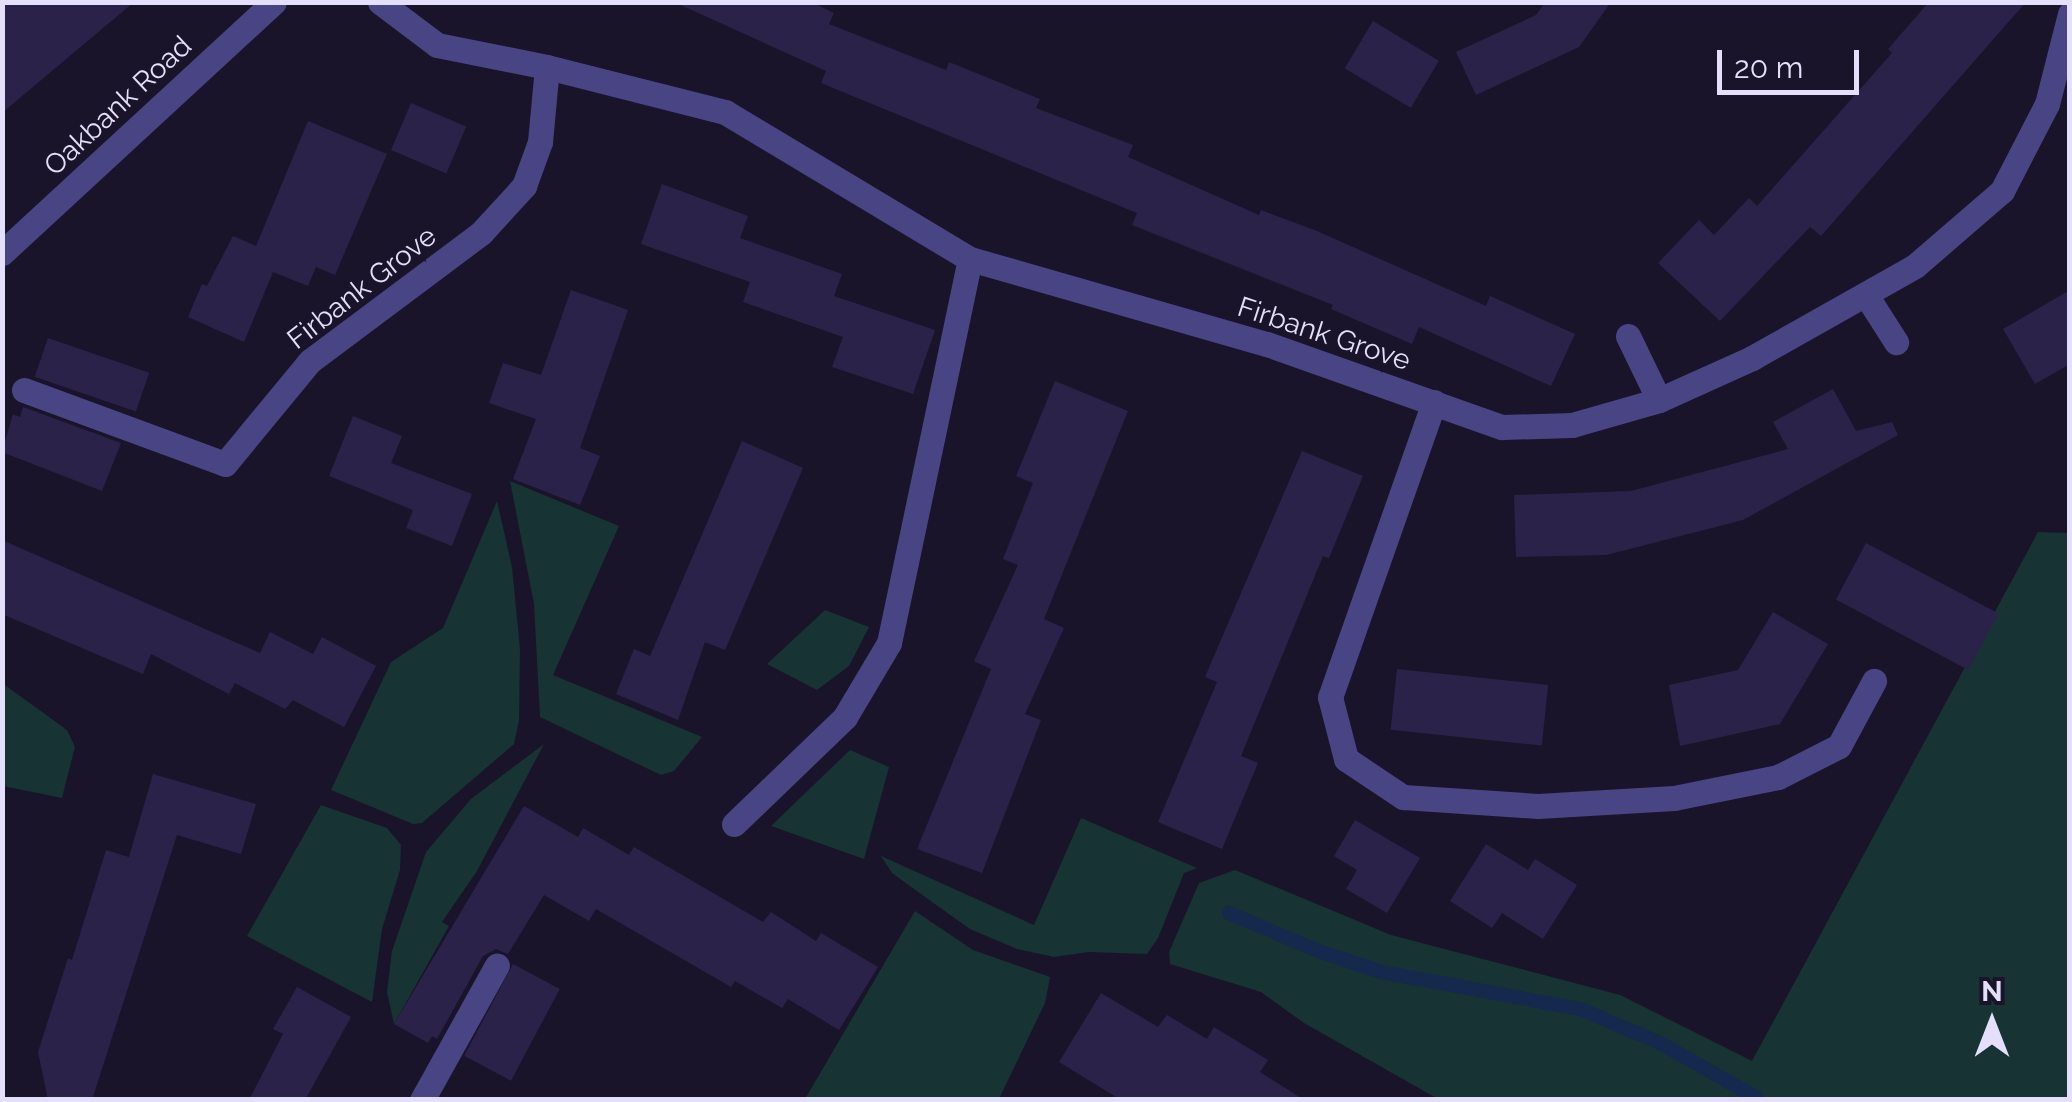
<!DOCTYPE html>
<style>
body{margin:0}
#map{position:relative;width:2072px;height:1102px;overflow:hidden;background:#19142a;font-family:Raleway,sans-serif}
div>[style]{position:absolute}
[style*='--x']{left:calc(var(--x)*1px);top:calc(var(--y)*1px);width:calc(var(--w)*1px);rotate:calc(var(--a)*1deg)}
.green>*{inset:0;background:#173333}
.stream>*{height:14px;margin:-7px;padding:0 7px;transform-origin:7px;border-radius:7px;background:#15284d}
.building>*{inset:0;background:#2b2249;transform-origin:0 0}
.minor>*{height:25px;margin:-12.5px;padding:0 12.5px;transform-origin:12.5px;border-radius:12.5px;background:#494484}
.tertiary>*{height:25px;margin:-12.5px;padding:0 12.5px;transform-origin:12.5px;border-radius:12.5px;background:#494484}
span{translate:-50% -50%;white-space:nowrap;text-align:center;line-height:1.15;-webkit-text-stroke:9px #19142a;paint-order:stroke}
.street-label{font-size:28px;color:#e4e0fc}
.frame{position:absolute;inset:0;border:5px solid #e4e0fc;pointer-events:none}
.north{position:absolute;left:1942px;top:972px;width:100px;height:100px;-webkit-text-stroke:8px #19142a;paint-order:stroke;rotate:0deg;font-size:28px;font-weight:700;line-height:40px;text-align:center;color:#e4e0fc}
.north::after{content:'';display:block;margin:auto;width:35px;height:45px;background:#e4e0fc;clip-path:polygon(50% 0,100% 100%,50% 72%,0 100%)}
.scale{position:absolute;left:1717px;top:50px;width:142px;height:45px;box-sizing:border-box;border:5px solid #e4e0fc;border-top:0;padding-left:12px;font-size:30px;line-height:35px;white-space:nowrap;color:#e4e0fc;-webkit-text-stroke:8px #19142a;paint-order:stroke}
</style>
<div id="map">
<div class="green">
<div style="clip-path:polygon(510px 481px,619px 526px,553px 675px,702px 737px,674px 771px,661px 775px,540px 717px,534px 604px)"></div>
<div style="clip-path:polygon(497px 501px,512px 567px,520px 649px,519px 720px,514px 744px,422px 823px,413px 824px,331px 790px,391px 662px,443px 628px)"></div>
<div style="clip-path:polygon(2038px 532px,2069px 533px,2069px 1099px,1438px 1099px,1304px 1023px,1261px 992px,1170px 964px,1169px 952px,1199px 883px,1235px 870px,1391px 935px,1620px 995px,1752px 1061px)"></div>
<div style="clip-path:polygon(825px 610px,869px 627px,849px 666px,817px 690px,767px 664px)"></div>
<div style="clip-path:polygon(2px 683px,67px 730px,75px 747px,62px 798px,3px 786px)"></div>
<div style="clip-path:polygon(544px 744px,477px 871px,442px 922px,449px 926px,394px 1024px,387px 992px,392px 951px,426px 852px,471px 799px)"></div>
<div style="clip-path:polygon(850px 750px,889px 767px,864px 859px,771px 826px)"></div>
<div style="clip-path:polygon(321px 805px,387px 828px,401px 845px,400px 870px,382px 929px,372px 1002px,247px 936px)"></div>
<div style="clip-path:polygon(1081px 818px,1197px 868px,1184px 873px,1158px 938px,1147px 954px,1089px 952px,1054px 957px,1017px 949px,970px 929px,939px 907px,892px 873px,881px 856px,1034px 925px)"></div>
<div style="clip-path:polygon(915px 911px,973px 950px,1050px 977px,1045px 1003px,999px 1099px,805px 1099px)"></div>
</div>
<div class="stream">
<div style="--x:1229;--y:913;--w:100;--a:23"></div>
<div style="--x:1321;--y:952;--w:64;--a:18.2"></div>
<div style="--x:1382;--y:972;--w:201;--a:10.6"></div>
<div style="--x:1580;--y:1009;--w:89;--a:23.1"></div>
<div style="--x:1662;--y:1044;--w:109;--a:29.6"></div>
</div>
<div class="building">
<div style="clip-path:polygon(2px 2px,134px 2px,2px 113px)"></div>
<div style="clip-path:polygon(674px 2px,811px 2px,834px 13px,829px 24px,946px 70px,949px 62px,1040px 99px,1036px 108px,1133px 145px,1128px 157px,1259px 215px,1261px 210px,1317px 231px,1486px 306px,1490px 296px,1575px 334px,1551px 386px,1419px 327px,1412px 344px,1331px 309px,1333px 305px,1132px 225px,1137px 213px,821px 83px,826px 71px)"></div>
<div style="clip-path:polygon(1545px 2px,1611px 2px,1579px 47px,1476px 95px,1456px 52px,1536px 15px)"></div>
<div style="clip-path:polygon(1929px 2px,2026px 2px,1821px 236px,1810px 227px,1720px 321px,1658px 263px,1699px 220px,1714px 235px,1749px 198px,1757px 206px,1892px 53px,1888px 49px)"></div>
<div style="left:1373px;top:21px;width:77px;height:55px;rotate:31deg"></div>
<div style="left:411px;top:103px;width:60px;height:51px;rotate:23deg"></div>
<div style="clip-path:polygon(308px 121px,387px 154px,335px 275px,316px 267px,308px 286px,273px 272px,244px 342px,188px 317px,202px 284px,207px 286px,233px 236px,256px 246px)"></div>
<div style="clip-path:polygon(662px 184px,748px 216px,740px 238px,842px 274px,834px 296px,935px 330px,913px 394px,832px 367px,843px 337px,743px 302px,750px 282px,641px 244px)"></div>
<div style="clip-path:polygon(571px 290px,628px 310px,580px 448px,600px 456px,580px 505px,513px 479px,536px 419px,489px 403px,503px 363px,541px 375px)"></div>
<div style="clip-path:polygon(2070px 290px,2070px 364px,2035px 384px,2003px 329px)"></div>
<div style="left:48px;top:338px;width:107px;height:41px;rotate:19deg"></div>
<div style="clip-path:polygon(1055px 381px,1128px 411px,1044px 619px,1064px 628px,1025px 714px,1041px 720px,982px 873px,917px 849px,991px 669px,974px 661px,1018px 565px,1003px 559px,1033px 483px,1016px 476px)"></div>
<div style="clip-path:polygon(1833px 389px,1856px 431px,1892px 422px,1898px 435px,1743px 520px,1606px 555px,1516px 557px,1514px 495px,1631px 491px,1788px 449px,1773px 422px)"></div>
<div style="clip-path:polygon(23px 407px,121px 443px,102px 491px,2px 452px,13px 414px,20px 417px)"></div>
<div style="clip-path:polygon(353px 416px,402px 436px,391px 463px,472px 494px,452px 546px,406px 528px,413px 510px,329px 476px)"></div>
<div style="clip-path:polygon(742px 441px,803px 468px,725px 650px,705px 642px,678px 720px,616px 694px,634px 649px,650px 656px)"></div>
<div style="clip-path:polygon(1302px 451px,1363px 476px,1329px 558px,1323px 556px,1241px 756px,1258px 763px,1222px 849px,1158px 822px,1217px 682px,1205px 677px)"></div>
<div style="clip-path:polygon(2px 540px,260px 653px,270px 632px,313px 654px,322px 637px,376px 666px,344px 727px,293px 700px,285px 709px,235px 683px,229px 694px,151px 654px,143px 674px,2px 614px)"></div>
<div style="left:1866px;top:543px;width:150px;height:64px;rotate:28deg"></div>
<div style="clip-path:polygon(1773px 612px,1828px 644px,1780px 724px,1680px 746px,1669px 685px,1738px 670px)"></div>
<div style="left:1397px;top:669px;width:152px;height:61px;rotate:6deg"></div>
<div style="clip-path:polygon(153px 774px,256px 804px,241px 854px,177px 835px,92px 1100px,48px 1100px,38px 1052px,68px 958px,72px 960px,106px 850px,129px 857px)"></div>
<div style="clip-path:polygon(524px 806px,578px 837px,583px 828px,629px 855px,634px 847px,763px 922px,771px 912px,816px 941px,821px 933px,878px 967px,839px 1030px,788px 999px,782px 1008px,735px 981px,731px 987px,596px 909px,589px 921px,544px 895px,508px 954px,496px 949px,483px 956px,437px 1039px,432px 1036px,428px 1043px,394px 1024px)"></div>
<div style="clip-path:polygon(1355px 820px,1420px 858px,1387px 913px,1346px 889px,1357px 870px,1334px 856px)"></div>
<div style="clip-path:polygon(1486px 844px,1528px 870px,1535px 859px,1577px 885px,1543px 939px,1502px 913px,1492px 928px,1450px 901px)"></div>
<div style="left:513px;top:964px;width:53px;height:104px;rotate:28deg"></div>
<div style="clip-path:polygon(297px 987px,351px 1017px,305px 1100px,249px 1100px,283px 1034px,273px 1029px)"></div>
<div style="clip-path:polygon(1101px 993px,1158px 1027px,1167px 1015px,1207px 1039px,1214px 1027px,1268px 1060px,1260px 1072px,1304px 1100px,1121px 1100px,1059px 1062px)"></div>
</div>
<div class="minor">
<div style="--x:380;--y:2;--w:71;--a:37"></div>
<div style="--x:437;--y:45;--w:112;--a:11.3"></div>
<div style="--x:547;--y:67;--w:184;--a:14.2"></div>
<div style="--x:725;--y:112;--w:286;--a:31"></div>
<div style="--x:970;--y:259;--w:309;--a:16"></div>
<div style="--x:1267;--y:344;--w:249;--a:19.5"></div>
<div style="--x:1502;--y:427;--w:70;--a:-1.6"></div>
<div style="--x:1572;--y:425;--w:91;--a:-16"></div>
<div style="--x:1659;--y:400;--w:102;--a:-24.3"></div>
<div style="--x:1752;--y:358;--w:187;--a:-29.4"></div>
<div style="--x:1915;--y:266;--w:115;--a:-40.8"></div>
<div style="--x:2002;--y:191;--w:98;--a:-62.7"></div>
<div style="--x:2047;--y:104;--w:93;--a:-75.7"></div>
<div style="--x:1866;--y:295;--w:56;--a:57.4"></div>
<div style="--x:1628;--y:336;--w:71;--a:64.2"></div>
<div style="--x:24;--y:390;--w:214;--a:20.2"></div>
<div style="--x:225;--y:464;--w:134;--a:-50.5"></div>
<div style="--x:310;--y:361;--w:214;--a:-36.8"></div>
<div style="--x:481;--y:233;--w:64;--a:-47.5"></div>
<div style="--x:524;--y:186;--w:47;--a:-70"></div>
<div style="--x:540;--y:142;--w:75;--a:-84.7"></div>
<div style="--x:1434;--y:402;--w:313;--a:109.4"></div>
<div style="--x:1330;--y:697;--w:64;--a:75.5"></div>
<div style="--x:1346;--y:759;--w:69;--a:33.7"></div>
<div style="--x:1403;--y:797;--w:135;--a:3.8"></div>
<div style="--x:1538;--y:806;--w:136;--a:-3.4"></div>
<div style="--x:1674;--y:798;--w:106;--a:-11.4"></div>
<div style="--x:1778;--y:777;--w:68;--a:-26.9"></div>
<div style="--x:1839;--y:746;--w:74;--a:-61.7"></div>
<div style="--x:734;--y:824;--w:154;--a:-43.9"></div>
<div style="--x:845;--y:717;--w:86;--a:-59.3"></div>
<div style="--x:889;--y:643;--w:392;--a:-78.1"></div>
<div style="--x:422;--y:1100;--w:154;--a:-60.9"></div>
</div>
<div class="tertiary">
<div style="--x:2;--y:253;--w:370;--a:-42.7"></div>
</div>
<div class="street-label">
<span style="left:118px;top:106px;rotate:-43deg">Oakbank Road</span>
<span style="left:362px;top:288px;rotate:-38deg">Firbank Grove</span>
<span style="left:1324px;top:334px;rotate:18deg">Firbank Grove</span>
</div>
<div class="frame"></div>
<div class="north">N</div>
<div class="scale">20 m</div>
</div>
